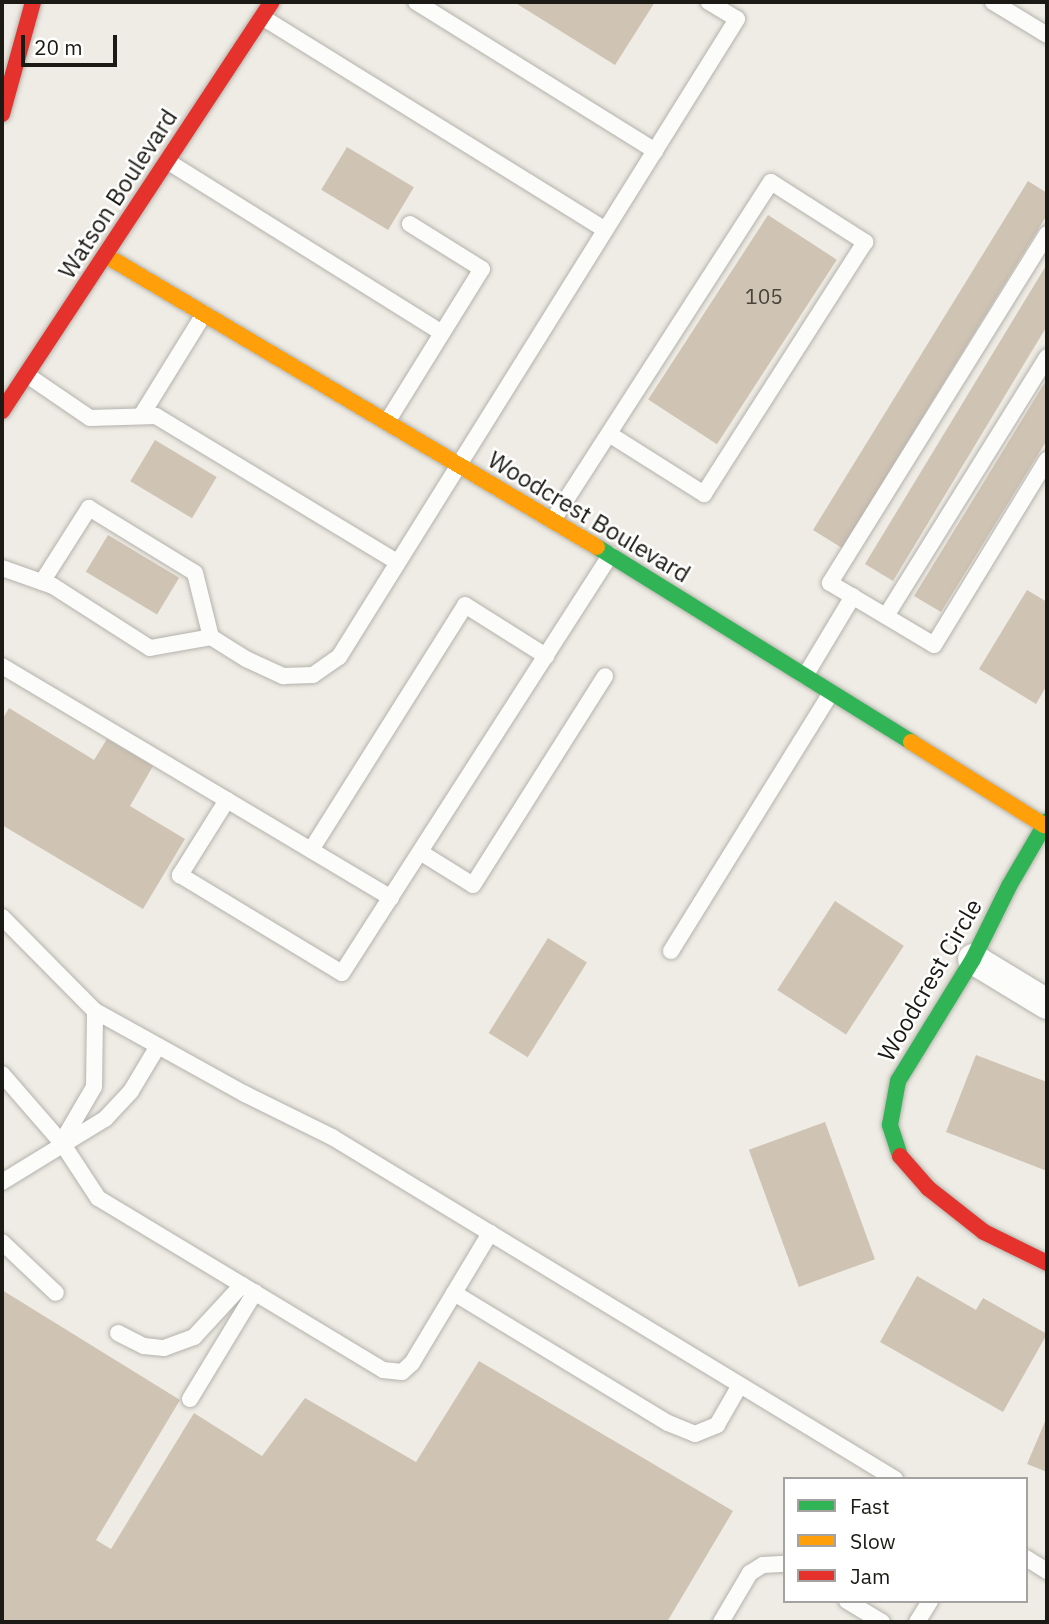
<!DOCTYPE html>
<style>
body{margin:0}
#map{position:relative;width:1049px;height:1624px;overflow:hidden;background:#eeece4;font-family:"IBM Plex Sans",sans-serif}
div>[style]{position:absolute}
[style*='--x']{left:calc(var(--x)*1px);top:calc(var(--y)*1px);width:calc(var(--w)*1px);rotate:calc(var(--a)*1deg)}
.building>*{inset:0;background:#cfc3b3;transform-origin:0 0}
.roads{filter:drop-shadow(0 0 2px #b4b2ac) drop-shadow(0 0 2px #b4b2ac)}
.lane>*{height:16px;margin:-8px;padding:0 8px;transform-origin:8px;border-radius:8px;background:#fcfcfb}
.street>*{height:30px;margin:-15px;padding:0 15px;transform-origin:15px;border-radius:15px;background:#fcfcfb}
.fast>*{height:16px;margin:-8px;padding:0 8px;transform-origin:8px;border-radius:8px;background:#30b455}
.slow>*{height:16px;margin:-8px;padding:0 8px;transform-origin:8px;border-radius:8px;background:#ff9f0a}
.jam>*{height:16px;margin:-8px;padding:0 8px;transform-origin:8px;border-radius:8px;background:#e5322d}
span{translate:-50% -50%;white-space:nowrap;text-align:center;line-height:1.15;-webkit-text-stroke:5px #fff;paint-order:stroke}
.number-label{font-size:21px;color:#48443c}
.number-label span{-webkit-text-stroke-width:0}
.street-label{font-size:24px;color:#1b1a14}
.frame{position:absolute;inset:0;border:4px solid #1b1a14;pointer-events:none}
.legend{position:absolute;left:783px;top:1477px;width:245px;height:126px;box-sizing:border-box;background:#fff;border:2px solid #a4a3a1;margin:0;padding:9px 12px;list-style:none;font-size:21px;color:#1b1a14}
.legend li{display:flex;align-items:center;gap:14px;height:35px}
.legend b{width:35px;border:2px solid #a4a3a1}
.scale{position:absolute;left:21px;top:35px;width:96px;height:32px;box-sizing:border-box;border:4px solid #1b1a14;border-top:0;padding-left:9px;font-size:21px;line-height:24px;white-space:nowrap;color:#1b1a14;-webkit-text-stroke:5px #fff;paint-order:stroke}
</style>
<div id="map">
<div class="building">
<div style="clip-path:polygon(514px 2px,655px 2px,615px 65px)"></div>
<div style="left:347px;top:147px;width:78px;height:50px;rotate:31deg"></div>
<div style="clip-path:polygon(1028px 181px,1047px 193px,1047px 215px,842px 548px,813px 530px)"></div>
<div style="left:768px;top:215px;width:82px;height:220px;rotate:33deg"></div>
<div style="clip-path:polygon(1047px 264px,1047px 326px,893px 581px,865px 564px)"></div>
<div style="clip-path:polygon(1047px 379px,1047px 440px,941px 612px,914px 596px)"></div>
<div style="left:155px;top:440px;width:72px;height:48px;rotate:31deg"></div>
<div style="left:108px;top:535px;width:83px;height:43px;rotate:31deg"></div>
<div style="clip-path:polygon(1027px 590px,1047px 602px,1047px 685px,1036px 704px,979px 669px)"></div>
<div style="clip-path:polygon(9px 708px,94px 760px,107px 739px,153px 766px,130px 806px,185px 839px,143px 909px,2px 825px,2px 720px)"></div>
<div style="left:835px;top:901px;width:82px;height:106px;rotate:33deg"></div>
<div style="left:548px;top:938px;width:46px;height:112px;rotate:32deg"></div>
<div style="clip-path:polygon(976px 1055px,1047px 1082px,1047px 1171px,946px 1132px)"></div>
<div style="left:825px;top:1122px;width:146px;height:81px;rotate:70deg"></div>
<div style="clip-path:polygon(917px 1276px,976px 1310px,983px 1298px,1047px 1334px,1003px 1412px,880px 1342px)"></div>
<div style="clip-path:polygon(2px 1290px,180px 1400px,96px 1540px,111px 1549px,194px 1413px,262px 1456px,305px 1398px,416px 1462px,479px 1361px,733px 1511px,667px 1622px,2px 1622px)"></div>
<div style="clip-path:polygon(1047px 1417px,1047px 1472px,1027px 1464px)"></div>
</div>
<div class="roads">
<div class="lane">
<div style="--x:416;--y:2;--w:282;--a:31.9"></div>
<div style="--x:993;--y:2;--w:63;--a:31.4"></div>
<div style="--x:262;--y:17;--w:404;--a:31.8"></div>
<div style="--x:167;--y:161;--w:324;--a:32"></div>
<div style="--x:1047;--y:234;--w:411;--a:121.9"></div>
<div style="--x:830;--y:583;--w:121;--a:30.8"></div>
<div style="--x:934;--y:645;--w:217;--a:-58.6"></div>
<div style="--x:27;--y:375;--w:76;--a:34.3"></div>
<div style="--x:90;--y:418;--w:66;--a:-1.7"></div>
<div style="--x:156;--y:416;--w:282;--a:31.2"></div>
<div style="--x:141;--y:416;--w:120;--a:-58.3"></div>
<div style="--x:387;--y:422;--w:180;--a:-58.2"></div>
<div style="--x:482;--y:269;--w:85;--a:-148"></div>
<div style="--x:553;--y:520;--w:402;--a:-57.2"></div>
<div style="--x:771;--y:182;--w:112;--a:32.6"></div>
<div style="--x:865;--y:242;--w:299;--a:122.6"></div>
<div style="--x:704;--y:494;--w:112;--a:-147.7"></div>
<div style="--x:2;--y:568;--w:54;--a:19.4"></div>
<div style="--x:53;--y:586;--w:115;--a:32.6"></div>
<div style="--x:150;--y:648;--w:62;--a:-10.2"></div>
<div style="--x:211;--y:637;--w:41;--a:32.2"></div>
<div style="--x:246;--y:659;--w:41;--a:24.7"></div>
<div style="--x:283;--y:676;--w:30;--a:-2"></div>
<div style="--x:313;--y:675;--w:32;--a:-35"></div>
<div style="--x:339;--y:657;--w:752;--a:-58.04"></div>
<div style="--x:737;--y:19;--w:33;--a:-149"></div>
<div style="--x:42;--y:582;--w:88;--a:-57.6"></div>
<div style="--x:89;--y:508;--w:124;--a:31.5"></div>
<div style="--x:195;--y:573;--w:66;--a:76"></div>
<div style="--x:886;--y:616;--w:305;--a:-58.1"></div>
<div style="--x:2;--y:666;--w:453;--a:30.8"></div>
<div style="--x:805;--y:676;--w:93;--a:-59"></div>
<div style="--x:227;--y:800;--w:89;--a:122.1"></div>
<div style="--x:180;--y:875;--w:189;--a:31.2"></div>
<div style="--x:342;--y:973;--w:497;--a:-57.3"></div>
<div style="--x:311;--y:850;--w:289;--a:-57.8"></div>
<div style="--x:465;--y:605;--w:96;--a:32.2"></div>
<div style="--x:420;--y:852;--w:62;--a:31.9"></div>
<div style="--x:473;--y:885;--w:247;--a:-57.7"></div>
<div style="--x:2;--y:917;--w:132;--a:45.3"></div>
<div style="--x:95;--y:1011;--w:171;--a:29"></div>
<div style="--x:245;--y:1094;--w:97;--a:26.3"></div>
<div style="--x:332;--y:1137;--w:659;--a:31.28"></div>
<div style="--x:671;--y:951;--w:304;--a:-58.2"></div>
<div style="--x:2;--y:1074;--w:91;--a:49"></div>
<div style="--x:62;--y:1143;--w:66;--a:56.8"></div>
<div style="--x:98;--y:1198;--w:333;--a:31.1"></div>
<div style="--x:383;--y:1370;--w:19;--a:6"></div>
<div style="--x:402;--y:1372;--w:13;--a:-42"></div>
<div style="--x:412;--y:1363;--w:152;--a:-59"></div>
<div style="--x:63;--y:1140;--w:61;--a:-59.7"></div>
<div style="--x:94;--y:1087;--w:76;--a:-89.2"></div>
<div style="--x:2;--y:1182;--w:121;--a:-31.5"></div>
<div style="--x:105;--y:1119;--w:38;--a:-47"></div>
<div style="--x:131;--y:1091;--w:52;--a:-59"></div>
<div style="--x:2;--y:1242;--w:74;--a:43.4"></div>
<div style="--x:454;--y:1293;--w:250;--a:31.3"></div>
<div style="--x:668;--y:1423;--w:29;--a:22"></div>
<div style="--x:695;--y:1434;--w:24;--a:-22"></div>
<div style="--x:717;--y:1425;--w:46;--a:-60.1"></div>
<div style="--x:118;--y:1333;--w:29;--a:27"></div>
<div style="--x:144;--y:1346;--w:20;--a:6"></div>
<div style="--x:164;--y:1348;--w:32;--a:-20"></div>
<div style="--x:194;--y:1337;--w:71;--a:-47.3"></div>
<div style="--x:190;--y:1399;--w:125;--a:-58.7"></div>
<div style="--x:1026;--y:1558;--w:25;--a:32"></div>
<div style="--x:847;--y:1601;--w:41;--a:31"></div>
<div style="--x:721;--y:1622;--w:57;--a:-59.4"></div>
<div style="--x:750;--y:1573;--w:15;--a:-32"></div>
<div style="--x:763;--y:1565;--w:22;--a:-3"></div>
<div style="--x:917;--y:1622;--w:25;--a:-58"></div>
</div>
<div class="street">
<div style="--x:973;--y:959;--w:87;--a:31.3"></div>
</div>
<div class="fast">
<div style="--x:597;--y:547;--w:370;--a:31.8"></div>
<div style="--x:900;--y:1156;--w:33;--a:-108"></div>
<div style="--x:890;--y:1125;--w:45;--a:-79.7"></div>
<div style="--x:898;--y:1081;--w:143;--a:-58.4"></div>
<div style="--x:973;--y:959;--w:81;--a:-63.7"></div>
<div style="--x:1009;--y:886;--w:75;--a:-59.7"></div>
</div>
<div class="slow">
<div style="--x:105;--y:255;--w:572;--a:30.69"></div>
<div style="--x:911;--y:742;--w:157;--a:32"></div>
</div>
<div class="jam">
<div style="--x:2;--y:114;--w:116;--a:-74.5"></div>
<div style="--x:2;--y:411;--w:490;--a:-56.6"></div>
<div style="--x:900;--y:1156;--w:43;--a:48.8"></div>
<div style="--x:928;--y:1188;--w:71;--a:38.2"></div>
<div style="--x:984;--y:1232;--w:70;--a:26.2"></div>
</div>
</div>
<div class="number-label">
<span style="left:764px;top:296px">105</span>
</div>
<div class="street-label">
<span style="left:118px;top:194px;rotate:-57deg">Watson Boulevard</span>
<span style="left:589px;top:517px;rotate:31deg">Woodcrest Boulevard</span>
<span style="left:930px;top:980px;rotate:-60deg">Woodcrest Circle</span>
</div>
<div class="frame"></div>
<ul class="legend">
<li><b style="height:9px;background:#30b455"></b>Fast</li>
<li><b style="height:9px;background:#ff9f0a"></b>Slow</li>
<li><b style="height:9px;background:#e5322d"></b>Jam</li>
</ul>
<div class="scale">20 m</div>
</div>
